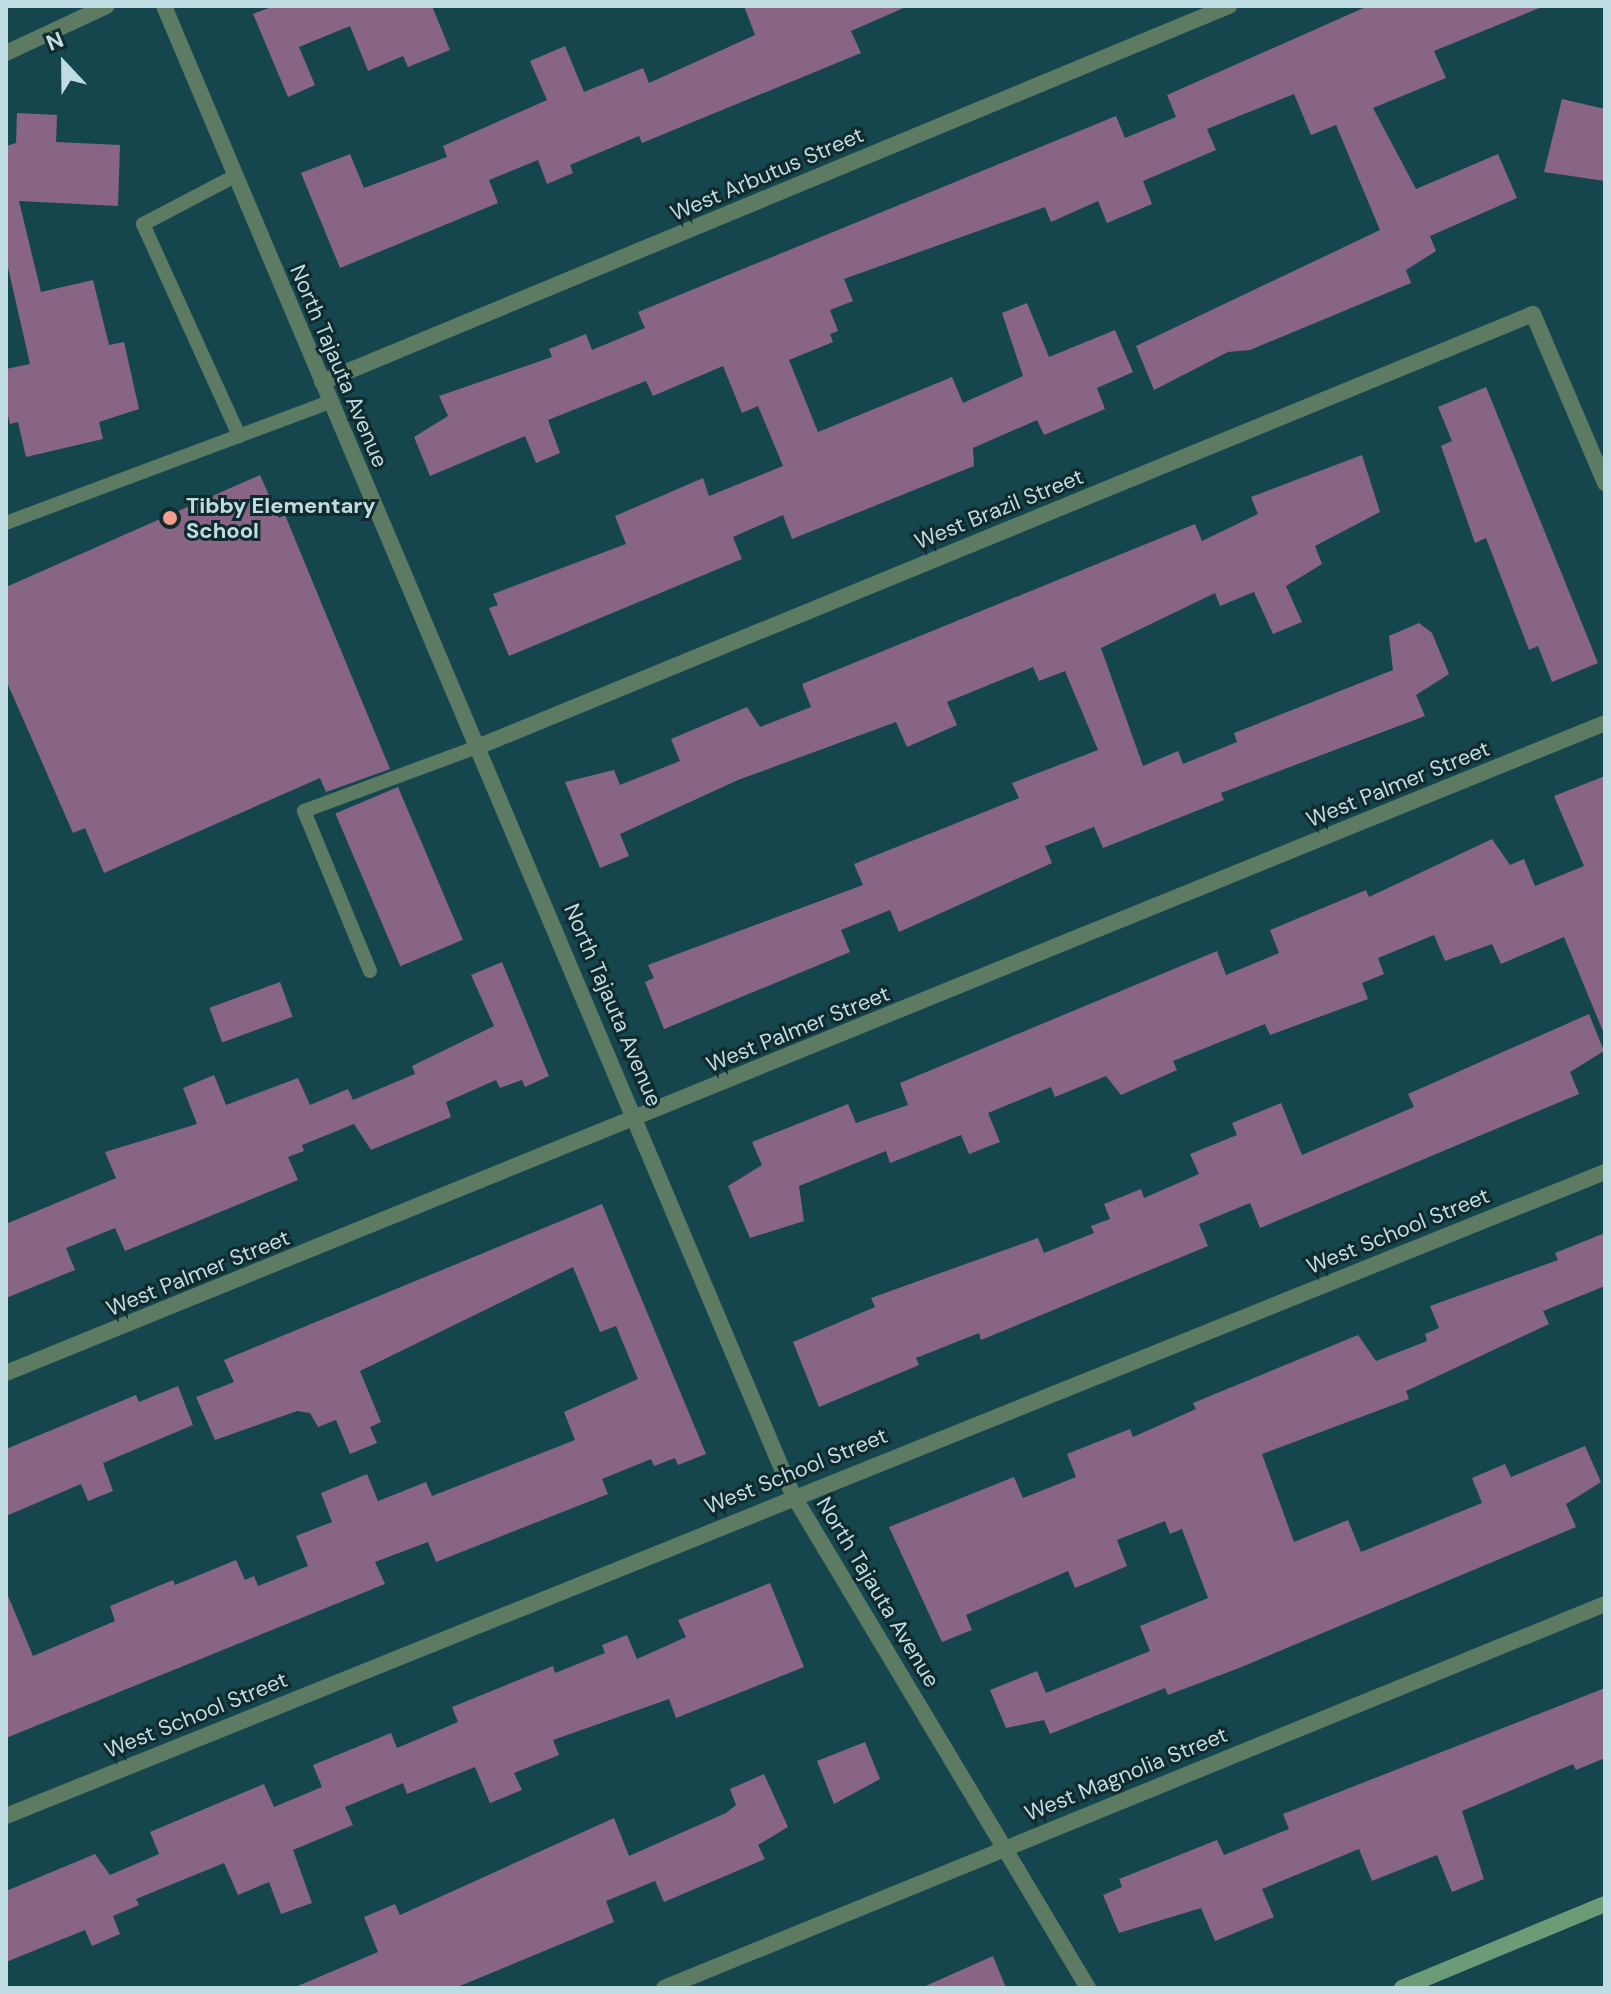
<!DOCTYPE html>
<style>
body{margin:0}
#map{position:relative;width:1611px;height:1994px;overflow:hidden;background:#15464e;font-family:"DM Sans",sans-serif}
div>[style]{position:absolute}
[style*='--x']{left:calc(var(--x)*1px);top:calc(var(--y)*1px);width:calc(var(--w)*1px);rotate:calc(var(--a)*1deg)}
.building>*{inset:0;background:#896585;transform-origin:0 0}
.service>*{height:14px;margin:-7px;padding:0 7px;transform-origin:7px;border-radius:7px;background:#5d7b63}
.minor>*{height:16px;margin:-8px;padding:0 8px;transform-origin:8px;border-radius:8px;background:#5d7b63}
.secondary>*{height:16px;margin:-8px;padding:0 8px;transform-origin:8px;border-radius:8px;background:#6c9c77}
.dots>*{width:22px;height:22px;translate:-50% -50%;box-sizing:border-box;border:4px solid #102a2e;border-radius:50%}
span{translate:-50% -50%;white-space:nowrap;text-align:center;line-height:1.15;-webkit-text-stroke:6px #102a2e;paint-order:stroke}
.street-label{font-size:22px;color:#bedce2}
.poi-label{font-size:22px;color:#bedce2;font-weight:700}
.left{translate:0 -50%;text-align:left}
.frame{position:absolute;inset:0;border:8px solid #bedce2;pointer-events:none}
.north{position:absolute;left:24px;top:24px;width:80px;height:80px;-webkit-text-stroke:6px #102a2e;paint-order:stroke;rotate:338deg;font-size:22px;font-weight:700;line-height:32px;text-align:center;color:#bedce2}
.north::after{content:'';display:block;margin:auto;width:28px;height:36px;background:#bedce2;clip-path:polygon(50% 0,100% 100%,50% 72%,0 100%)}
</style>
<div id="map">
<div class="building">
<div style="clip-path:polygon(274px 6px,432px 6px,450px 50px,408px 67px,403px 56px,368px 71px,350px 26px,299px 47px,315px 85px,288px 97px,253px 14px)"></div>
<div style="clip-path:polygon(744px 6px,908px 6px,851px 31px,861px 53px,642px 143px,639px 136px,570px 165px,573px 173px,547px 184px,538px 160px,489px 180px,498px 203px,340px 268px,301px 173px,350px 154px,364px 188px,447px 157px,443px 146px,547px 100px,530px 61px,565px 46px,584px 92px,643px 68px,649px 83px,755px 35px)"></div>
<div style="clip-path:polygon(1368px 6px,1542px 7px,1434px 51px,1446px 78px,1373px 108px,1416px 189px,1498px 154px,1517px 198px,1430px 236px,1436px 251px,1406px 270px,1411px 283px,1250px 350px,1228px 352px,1154px 390px,1136px 346px,1380px 230px,1336px 125px,1311px 135px,1294px 94px,1207px 129px,1216px 150px,1143px 181px,1152px 204px,1107px 223px,1098px 201px,1051px 222px,1045px 207px,844px 279px,853px 301px,830px 310px,838px 331px,830px 334px,833px 342px,789px 360px,818px 432px,952px 377px,963px 403px,1023px 376px,1002px 313px,1027px 303px,1049px 357px,1115px 330px,1133px 372px,1097px 388px,1105px 409px,1044px 435px,1037px 420px,973px 448px,974px 466px,792px 539px,783px 515px,733px 537px,742px 559px,509px 656px,489px 608px,498px 605px,493px 594px,626px 544px,615px 516px,703px 478px,709px 496px,783px 466px,758px 406px,742px 413px,723px 366px,653px 396px,646px 381px,548px 420px,560px 453px,536px 463px,525px 436px,430px 476px,414px 437px,448px 416px,439px 396px,552px 357px,549px 349px,586px 334px,592px 350px,645px 328px,638px 312px,1116px 116px,1125px 138px,1176px 117px,1167px 95px)"></div>
<div style="clip-path:polygon(1562px 99px,1605px 109px,1605px 181px,1544px 172px)"></div>
<div style="clip-path:polygon(17px 113px,57px 115px,56px 142px,120px 145px,118px 206px,19px 201px,41px 292px,93px 280px,109px 345px,124px 342px,139px 409px,99px 422px,103px 439px,26px 457px,18px 422px,10px 424px,6px 408px,6px 369px,30px 364px,6px 259px,6px 146px,16px 143px)"></div>
<div style="clip-path:polygon(1486px 387px,1598px 663px,1552px 682px,1538px 646px,1529px 650px,1486px 538px,1475px 543px,1441px 446px,1452px 441px,1438px 407px)"></div>
<div style="clip-path:polygon(1362px 455px,1380px 512px,1315px 546px,1322px 564px,1286px 586px,1302px 622px,1273px 634px,1254px 592px,1220px 606px,1215px 593px,1101px 648px,1143px 766px,1178px 751px,1183px 764px,1237px 742px,1234px 733px,1393px 670px,1389px 636px,1419px 623px,1432px 633px,1449px 674px,1416px 695px,1425px 716px,1221px 793px,1224px 800px,1103px 848px,1094px 827px,1045px 846px,1052px 863px,899px 932px,890px 910px,841px 930px,850px 952px,664px 1029px,645px 982px,654px 978px,648px 965px,863px 885px,854px 864px,1019px 798px,1012px 783px,1098px 750px,1065px 671px,1039px 681px,1033px 667px,947px 702px,957px 725px,907px 747px,896px 722px,738px 780px,620px 834px,629px 856px,600px 868px,565px 782px,614px 770px,620px 785px,680px 761px,671px 739px,747px 707px,760px 727px,811px 707px,802px 684px,1195px 524px,1202px 541px,1258px 514px,1251px 497px)"></div>
<div style="clip-path:polygon(260px 475px,279px 518px,285px 515px,390px 769px,326px 792px,320px 778px,104px 873px,85px 828px,73px 833px,6px 680px,6px 587px)"></div>
<div style="clip-path:polygon(1605px 776px,1605px 1036px,1564px 937px,1501px 964px,1492px 944px,1445px 961px,1434px 935px,1378px 958px,1384px 974px,1362px 983px,1368px 999px,1270px 1035px,1265px 1024px,1173px 1061px,1177px 1070px,1121px 1095px,1106px 1076px,1055px 1097px,1051px 1087px,988px 1113px,1000px 1142px,969px 1154px,961px 1135px,890px 1163px,886px 1151px,799px 1186px,804px 1221px,750px 1238px,728px 1186px,762px 1165px,752px 1142px,848px 1104px,856px 1123px,908px 1105px,900px 1083px,1217px 951px,1226px 975px,1279px 953px,1270px 930px,1366px 890px,1369px 897px,1492px 839px,1510px 865px,1524px 859px,1535px 886px,1584px 866px,1554px 796px)"></div>
<div style="left:398px;top:787px;width:166px;height:68px;rotate:67deg"></div>
<div style="clip-path:polygon(502px 962px,549px 1076px,525px 1087px,522px 1080px,500px 1088px,496px 1080px,446px 1102px,451px 1117px,371px 1150px,354px 1124px,302px 1145px,304px 1151px,288px 1157px,298px 1180px,125px 1251px,115px 1228px,66px 1248px,75px 1270px,6px 1298px,6px 1224px,116px 1178px,105px 1152px,197px 1124px,183px 1088px,214px 1075px,226px 1105px,298px 1078px,310px 1105px,348px 1089px,353px 1100px,415px 1074px,412px 1066px,494px 1026px,471px 975px)"></div>
<div style="left:280px;top:982px;width:37px;height:75px;rotate:70deg"></div>
<div style="clip-path:polygon(1589px 1014px,1604px 1051px,1570px 1072px,1579px 1094px,1260px 1228px,1250px 1203px,1199px 1224px,1208px 1246px,981px 1340px,979px 1333px,916px 1358px,919px 1365px,819px 1407px,793px 1342px,875px 1307px,871px 1298px,1038px 1238px,1044px 1253px,1094px 1233px,1091px 1226px,1110px 1219px,1104px 1204px,1141px 1189px,1144px 1198px,1199px 1174px,1190px 1154px,1237px 1135px,1232px 1123px,1281px 1103px,1302px 1155px,1414px 1107px,1408px 1094px)"></div>
<div style="clip-path:polygon(602px 1204px,706px 1454px,678px 1465px,675px 1458px,654px 1466px,651px 1459px,602px 1479px,608px 1494px,436px 1562px,428px 1542px,375px 1562px,385px 1584px,6px 1738px,6px 1591px,33px 1656px,115px 1621px,110px 1606px,173px 1580px,175px 1585px,236px 1560px,245px 1580px,254px 1576px,258px 1586px,308px 1566px,296px 1536px,332px 1522px,321px 1493px,367px 1474px,378px 1501px,426px 1482px,432px 1496px,575px 1440px,564px 1412px,638px 1379px,616px 1326px,600px 1332px,573px 1267px,360px 1371px,381px 1422px,370px 1427px,377px 1443px,350px 1454px,336px 1420px,318px 1427px,310px 1413px,297px 1411px,215px 1440px,196px 1397px,234px 1382px,224px 1360px)"></div>
<div style="clip-path:polygon(1605px 1233px,1605px 1286px,1543px 1311px,1549px 1324px,1406px 1391px,1409px 1399px,1262px 1454px,1294px 1542px,1348px 1520px,1361px 1552px,1482px 1503px,1472px 1478px,1505px 1464px,1511px 1477px,1585px 1446px,1601px 1482px,1566px 1504px,1576px 1527px,1239px 1668px,1168px 1695px,1165px 1688px,1050px 1734px,1044px 1720px,1006px 1728px,990px 1690px,1037px 1671px,1046px 1693px,1150px 1651px,1140px 1626px,1208px 1598px,1182px 1529px,1170px 1534px,1165px 1521px,1117px 1540px,1127px 1566px,1075px 1588px,1068px 1571px,966px 1615px,972px 1630px,942px 1642px,889px 1527px,1014px 1477px,1023px 1498px,1076px 1477px,1067px 1454px,1130px 1429px,1133px 1437px,1196px 1409px,1193px 1403px,1358px 1335px,1376px 1361px,1427px 1341px,1425px 1334px,1439px 1328px,1430px 1306px,1558px 1260px,1555px 1253px)"></div>
<div style="clip-path:polygon(178px 1386px,193px 1425px,103px 1463px,113px 1491px,88px 1501px,81px 1484px,6px 1516px,6px 1449px,136px 1395px,139px 1402px)"></div>
<div style="clip-path:polygon(770px 1583px,804px 1667px,676px 1718px,669px 1699px,553px 1740px,559px 1755px,514px 1773px,522px 1790px,490px 1803px,475px 1767px,407px 1794px,403px 1783px,345px 1807px,353px 1825px,293px 1850px,312px 1903px,281px 1914px,269px 1882px,238px 1895px,224px 1863px,136px 1899px,139px 1905px,113px 1916px,120px 1934px,92px 1946px,85px 1930px,6px 1962px,6px 1891px,95px 1854px,110px 1875px,159px 1854px,150px 1832px,264px 1784px,274px 1807px,322px 1787px,313px 1765px,391px 1733px,397px 1748px,458px 1722px,452px 1707px,553px 1666px,555px 1673px,605px 1653px,602px 1645px,627px 1635px,637px 1659px,686px 1637px,678px 1620px)"></div>
<div style="clip-path:polygon(1605px 1688px,1605px 1758px,1576px 1770px,1573px 1764px,1462px 1811px,1484px 1879px,1452px 1892px,1437px 1855px,1372px 1881px,1359px 1849px,1262px 1889px,1274px 1917px,1215px 1941px,1201px 1908px,1119px 1933px,1103px 1895px,1122px 1887px,1119px 1879px,1217px 1840px,1224px 1855px,1289px 1829px,1283px 1814px)"></div>
<div style="clip-path:polygon(865px 1742px,880px 1779px,834px 1804px,817px 1761px)"></div>
<div style="clip-path:polygon(764px 1774px,788px 1827px,758px 1845px,765px 1859px,664px 1902px,655px 1881px,606px 1901px,614px 1922px,455px 1988px,293px 1988px,378px 1952px,364px 1917px,395px 1904px,400px 1915px,614px 1818px,629px 1856px,726px 1813px,736px 1805px,730px 1789px)"></div>
<div style="clip-path:polygon(993px 1956px,1006px 1988px,921px 1988px)"></div>
</div>
<div class="service">
<div style="--x:235;--y:176;--w:104;--a:152.4"></div>
<div style="--x:143;--y:224;--w:233;--a:65.6"></div>
<div style="--x:6;--y:523;--w:346;--a:-20.5"></div>
<div style="--x:370;--y:971;--w:173;--a:-112.4"></div>
<div style="--x:304;--y:811;--w:188;--a:-20.3"></div>
</div>
<div class="minor">
<div style="--x:164;--y:6;--w:1616;--a:67.1"></div>
<div style="--x:793;--y:1495;--w:575;--a:59.1"></div>
<div style="--x:6;--y:53;--w:111;--a:-25"></div>
<div style="--x:322;--y:382;--w:982;--a:-22.52"></div>
<div style="--x:480;--y:746;--w:1138;--a:-22.31"></div>
<div style="--x:1533;--y:314;--w:184;--a:66.9"></div>
<div style="--x:6;--y:1373;--w:1726;--a:-22.12"></div>
<div style="--x:6;--y:1816;--w:1724;--a:-21.94"></div>
<div style="--x:664;--y:1988;--w:1016;--a:-22.2"></div>
</div>
<div class="secondary">
<div style="--x:1402;--y:1988;--w:220;--a:-22.5"></div>
</div>
<div class="dots">
<div style="left:170px;top:518px;background:#f49d8d"></div>
</div>
<div class="street-label">
<span style="left:767px;top:174px;rotate:-23deg">West Arbutus Street</span>
<span style="left:339px;top:366px;rotate:67deg">North Tajauta Avenue</span>
<span style="left:999px;top:509px;rotate:-22deg">West Brazil Street</span>
<span style="left:1398px;top:784px;rotate:-22deg">West Palmer Street</span>
<span style="left:613px;top:1005px;rotate:67deg">North Tajauta Avenue</span>
<span style="left:798px;top:1029px;rotate:-22deg">West Palmer Street</span>
<span style="left:1398px;top:1231px;rotate:-22deg">West School Street</span>
<span style="left:198px;top:1273px;rotate:-22deg">West Palmer Street</span>
<span style="left:796px;top:1471px;rotate:-22deg">West School Street</span>
<span style="left:878px;top:1592px;rotate:59deg">North Tajauta Avenue</span>
<span style="left:196px;top:1715px;rotate:-22deg">West School Street</span>
<span style="left:1126px;top:1774px;rotate:-22deg">West Magnolia Street</span>
</div>
<div class="poi-label">
<span class="left" style="left:186px;top:518px">Tibby Elementary<br>School</span>
</div>
<div class="frame"></div>
<div class="north">N</div>
</div>
